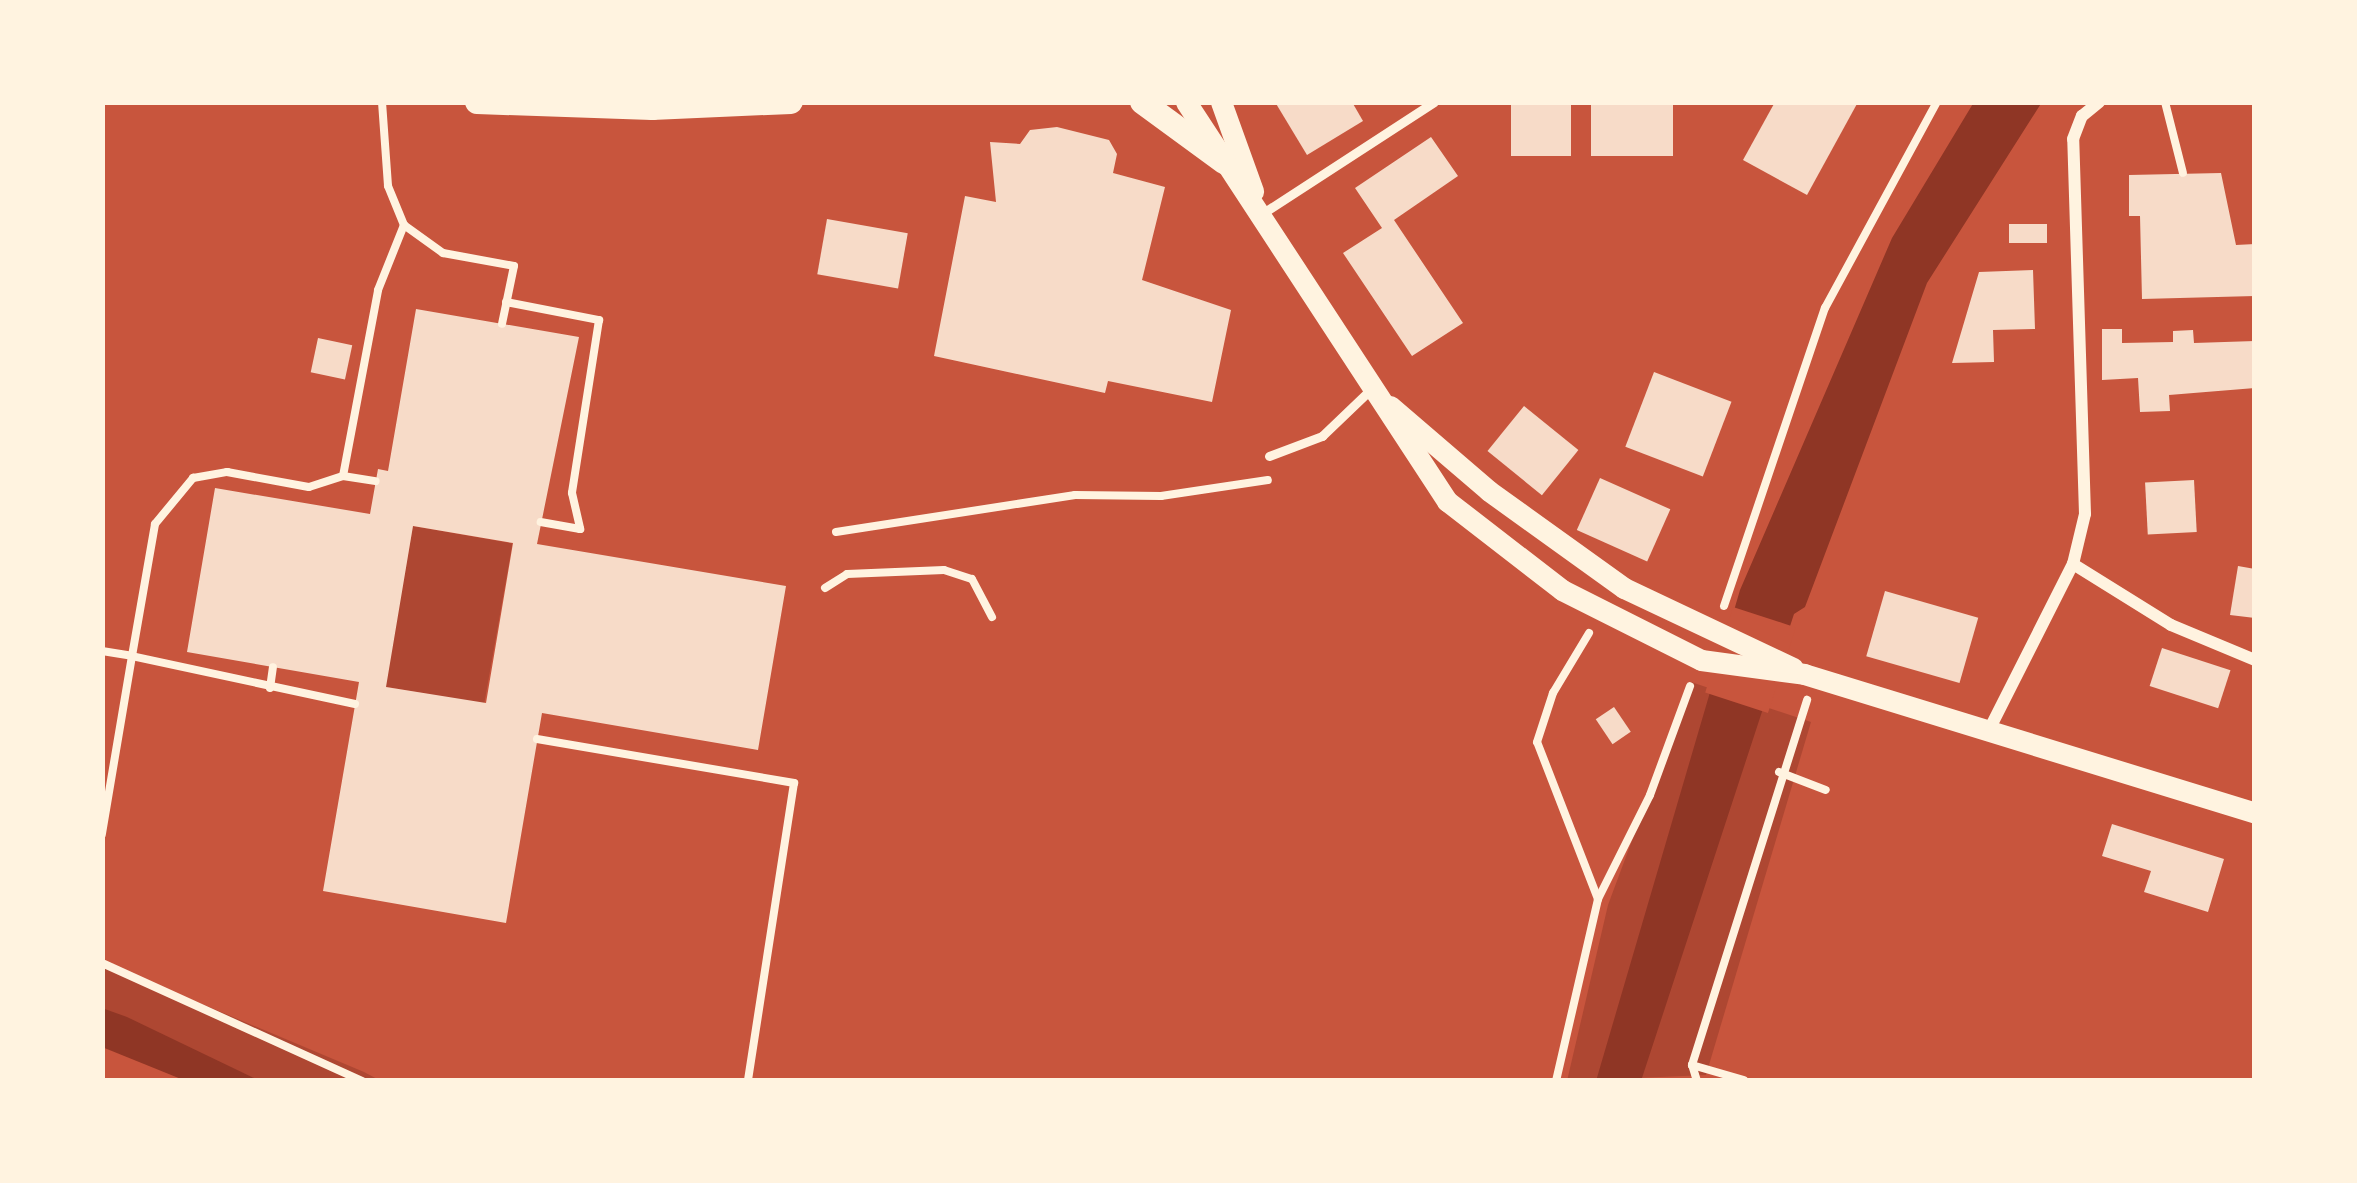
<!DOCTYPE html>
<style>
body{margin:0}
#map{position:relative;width:2357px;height:1183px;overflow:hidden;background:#c8553d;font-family:"PT Sans Narrow",sans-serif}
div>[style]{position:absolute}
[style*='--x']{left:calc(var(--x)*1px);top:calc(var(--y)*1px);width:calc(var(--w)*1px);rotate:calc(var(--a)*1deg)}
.green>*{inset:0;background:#ae4732;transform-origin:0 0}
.water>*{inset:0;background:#8f3625}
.pier>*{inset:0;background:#c8553d;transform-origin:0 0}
.building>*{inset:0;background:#f7dbc8;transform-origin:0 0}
.path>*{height:8px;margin:-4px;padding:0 4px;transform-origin:4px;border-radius:4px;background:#fff3e0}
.service>*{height:9px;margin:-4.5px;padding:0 4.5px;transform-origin:4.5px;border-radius:4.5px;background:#fff3e0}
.minor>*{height:12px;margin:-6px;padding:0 6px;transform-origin:6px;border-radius:6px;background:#fff3e0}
.tertiary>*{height:21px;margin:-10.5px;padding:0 10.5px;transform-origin:10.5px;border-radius:10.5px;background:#fff3e0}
.secondary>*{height:24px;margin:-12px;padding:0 12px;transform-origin:12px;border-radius:12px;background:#fff3e0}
span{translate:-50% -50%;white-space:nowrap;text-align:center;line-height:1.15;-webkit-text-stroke:9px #fff3e0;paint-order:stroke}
.frame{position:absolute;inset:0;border:105px solid #fff3e0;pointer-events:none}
</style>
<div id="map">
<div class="green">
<div style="left:413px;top:526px;width:101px;height:163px;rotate:10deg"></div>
<div style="clip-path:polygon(1691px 682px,1811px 722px,1706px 1075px,1567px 1081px,1608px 905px)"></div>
<div style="clip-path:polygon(102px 962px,364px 1072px,381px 1081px,260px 1081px,102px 1008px)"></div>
</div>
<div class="water">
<div style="clip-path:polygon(1974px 102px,2042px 102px,1927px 283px,1805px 607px,1794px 614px,1641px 1081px,1596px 1081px,1740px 590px,1892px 238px)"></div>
<div style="clip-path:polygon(102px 1008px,127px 1017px,260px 1081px,186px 1081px,102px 1047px)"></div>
</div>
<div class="pier">
<div style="left:1733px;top:607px;width:66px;height:90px;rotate:18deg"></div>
</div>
<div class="building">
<div style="clip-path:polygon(1275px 102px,1352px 102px,1363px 121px,1307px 155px)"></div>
<div style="left:1511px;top:102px;width:60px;height:54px"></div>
<div style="left:1591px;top:102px;width:82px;height:54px"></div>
<div style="clip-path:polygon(1775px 102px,1858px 102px,1807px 195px,1743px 160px)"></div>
<div style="clip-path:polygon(1057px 127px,1109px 140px,1117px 154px,1113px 173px,1165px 187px,1142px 280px,1231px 310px,1212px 402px,1108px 381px,1105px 393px,934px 356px,965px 196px,996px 202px,990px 142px,1020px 144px,1030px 130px)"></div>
<div style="clip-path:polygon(1431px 137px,1458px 176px,1394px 220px,1463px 323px,1412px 356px,1343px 253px,1382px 228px,1355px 188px)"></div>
<div style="clip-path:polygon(2221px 173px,2236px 245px,2255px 244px,2255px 296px,2142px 299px,2140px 216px,2129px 216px,2129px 175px)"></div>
<div style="left:827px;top:219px;width:82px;height:56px;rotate:10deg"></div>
<div style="left:2047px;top:224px;width:19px;height:38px;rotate:90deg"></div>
<div style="clip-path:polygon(2033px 270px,2035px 329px,1993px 330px,1994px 362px,1952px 363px,1979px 272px)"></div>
<div style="clip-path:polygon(evenodd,416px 309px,579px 337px,537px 544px,786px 586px,758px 750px,542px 713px,506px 923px,323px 891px,359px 682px,187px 652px,215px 488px,370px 514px,378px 469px,388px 471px,416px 309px,413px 526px,513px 543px,486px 703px,386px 687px,413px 526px)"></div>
<div style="clip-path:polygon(2102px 329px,2122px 329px,2122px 343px,2173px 342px,2173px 331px,2193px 330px,2194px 343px,2255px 341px,2255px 388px,2169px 395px,2170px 411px,2140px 412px,2138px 378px,2102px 380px)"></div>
<div style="left:318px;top:338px;width:35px;height:35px;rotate:12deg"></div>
<div style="left:1654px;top:372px;width:83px;height:80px;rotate:21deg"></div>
<div style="left:1524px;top:406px;width:70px;height:58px;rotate:39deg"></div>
<div style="left:1600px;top:478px;width:77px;height:57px;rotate:24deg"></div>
<div style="left:2194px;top:480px;width:52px;height:49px;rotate:87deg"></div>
<div style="clip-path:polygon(2238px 566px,2255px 569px,2255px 618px,2230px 615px)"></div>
<div style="left:1885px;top:591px;width:97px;height:68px;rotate:16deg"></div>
<div style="left:2162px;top:648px;width:72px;height:40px;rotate:18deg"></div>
<div style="left:1614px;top:707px;width:30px;height:22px;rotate:56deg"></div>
<div style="clip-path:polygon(2112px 824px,2224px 859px,2208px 912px,2144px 892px,2151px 871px,2102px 856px)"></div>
</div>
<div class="path">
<div style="--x:382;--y:102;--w:84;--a:85.9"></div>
<div style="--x:388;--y:186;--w:42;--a:67.7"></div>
<div style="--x:404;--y:225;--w:48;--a:35.7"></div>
<div style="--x:443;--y:253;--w:72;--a:10.4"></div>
<div style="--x:514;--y:266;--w:59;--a:101.7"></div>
<div style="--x:2165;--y:102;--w:73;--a:75.8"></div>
<div style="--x:506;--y:302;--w:95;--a:11"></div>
<div style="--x:599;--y:320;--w:175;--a:98.9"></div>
<div style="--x:572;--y:493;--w:37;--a:77"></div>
<div style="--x:580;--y:529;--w:40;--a:-170"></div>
<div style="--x:343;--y:476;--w:33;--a:9"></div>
<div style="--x:836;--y:532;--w:242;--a:-8.8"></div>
<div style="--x:1075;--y:495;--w:86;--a:0.7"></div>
<div style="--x:1161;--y:496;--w:108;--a:-8.5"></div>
<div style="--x:825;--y:588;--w:26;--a:-32"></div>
<div style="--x:847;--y:574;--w:97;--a:-2.4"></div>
<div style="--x:944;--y:570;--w:29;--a:18"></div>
<div style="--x:972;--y:579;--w:43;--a:62.2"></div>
<div style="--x:1724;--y:606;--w:315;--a:-71.3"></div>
<div style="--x:1825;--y:308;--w:234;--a:-61.5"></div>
<div style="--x:102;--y:651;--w:30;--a:9"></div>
<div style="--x:132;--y:656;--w:181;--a:99.6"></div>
<div style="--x:270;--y:688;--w:21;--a:-82"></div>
<div style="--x:355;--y:704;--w:228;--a:-167.9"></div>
<div style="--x:132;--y:656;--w:134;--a:-80.1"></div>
<div style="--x:155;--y:524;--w:60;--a:-50.4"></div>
<div style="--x:193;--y:478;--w:35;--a:-10"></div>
<div style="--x:227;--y:472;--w:83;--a:10.4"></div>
<div style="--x:309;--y:487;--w:36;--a:-18"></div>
<div style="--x:343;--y:476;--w:189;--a:-79.3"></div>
<div style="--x:378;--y:290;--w:70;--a:-68.2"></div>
<div style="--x:537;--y:739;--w:261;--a:9.7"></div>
<div style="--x:794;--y:783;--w:302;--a:98.8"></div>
<div style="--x:1779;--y:772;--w:50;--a:21"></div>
<div style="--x:1598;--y:899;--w:116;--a:-63.4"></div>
<div style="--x:1650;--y:795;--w:116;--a:-69.8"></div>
<div style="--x:102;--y:963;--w:286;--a:24.4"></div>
<div style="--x:1692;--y:1065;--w:383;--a:-72.5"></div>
<div style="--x:1556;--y:1081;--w:187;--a:-77"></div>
<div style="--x:1598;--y:899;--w:168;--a:-111.2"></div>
<div style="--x:1537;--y:742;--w:52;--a:-71.9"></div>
<div style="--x:1553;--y:693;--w:70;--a:-59"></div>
<div style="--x:1697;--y:1081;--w:17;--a:-107"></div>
<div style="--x:1692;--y:1065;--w:54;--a:16.1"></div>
</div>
<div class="service">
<div style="--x:1263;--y:213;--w:204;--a:-33"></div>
<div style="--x:1269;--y:456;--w:57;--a:-20.7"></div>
<div style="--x:1322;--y:436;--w:68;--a:-43.8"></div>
</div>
<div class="minor">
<div style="--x:2073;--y:564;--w:115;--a:31.9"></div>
<div style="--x:2171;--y:625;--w:91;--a:22.6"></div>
<div style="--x:1987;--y:734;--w:191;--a:-63.2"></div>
<div style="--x:2073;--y:564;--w:51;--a:-76.5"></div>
<div style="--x:2085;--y:514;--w:375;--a:-91.8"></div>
<div style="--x:2073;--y:139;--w:25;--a:-69"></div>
<div style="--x:2082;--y:116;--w:22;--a:-39"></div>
</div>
<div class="tertiary">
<div style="--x:1186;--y:102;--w:477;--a:56.8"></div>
<div style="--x:1447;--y:501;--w:145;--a:37.7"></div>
<div style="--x:1562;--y:590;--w:156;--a:26.7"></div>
<div style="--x:1701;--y:660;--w:104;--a:7.7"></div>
<div style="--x:1804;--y:674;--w:472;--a:17.1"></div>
<div style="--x:1221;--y:102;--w:95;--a:70.2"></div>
<div style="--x:1390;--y:406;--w:130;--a:40.6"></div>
<div style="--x:1489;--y:491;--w:166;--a:35.7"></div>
<div style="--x:1624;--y:588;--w:187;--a:25.3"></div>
</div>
<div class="secondary">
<div style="--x:477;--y:102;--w:175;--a:2"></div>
<div style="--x:652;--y:108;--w:139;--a:-2.5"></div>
<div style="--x:1142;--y:102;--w:102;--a:36.2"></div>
</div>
<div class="frame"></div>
</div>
